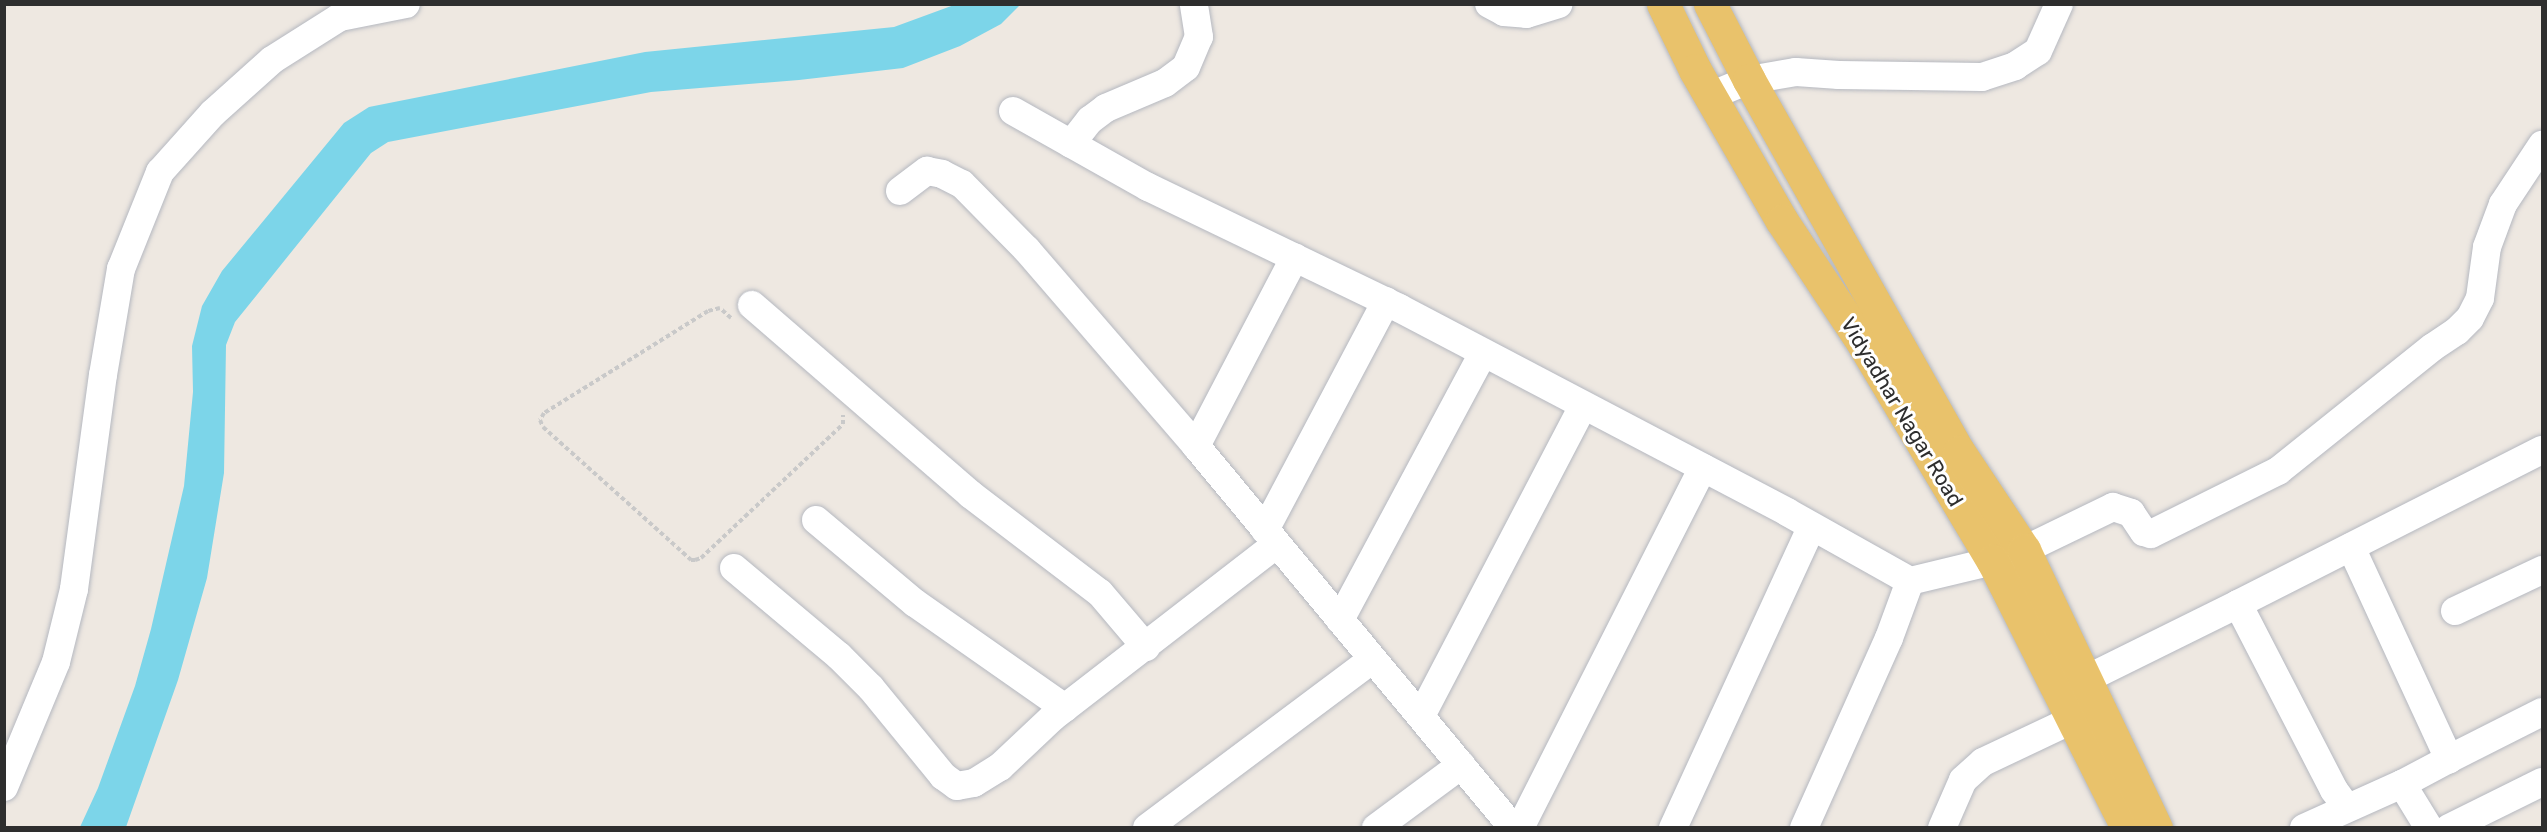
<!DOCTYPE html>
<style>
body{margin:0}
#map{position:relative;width:2547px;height:832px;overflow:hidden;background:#eee8e1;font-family:Rubik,sans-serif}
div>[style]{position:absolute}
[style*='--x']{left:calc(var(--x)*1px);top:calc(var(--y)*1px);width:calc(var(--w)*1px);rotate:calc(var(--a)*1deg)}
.water>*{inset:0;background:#7cd5e9}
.path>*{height:4px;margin-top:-2px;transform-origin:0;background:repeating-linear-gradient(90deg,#c9c9c9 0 4.5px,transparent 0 7.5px)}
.roads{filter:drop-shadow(0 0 2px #b5b8c0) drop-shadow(0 0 2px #b5b8c0)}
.minor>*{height:28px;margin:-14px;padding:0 14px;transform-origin:14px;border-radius:14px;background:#fff}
.major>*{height:33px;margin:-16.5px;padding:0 16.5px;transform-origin:16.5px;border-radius:16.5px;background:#e9c26b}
span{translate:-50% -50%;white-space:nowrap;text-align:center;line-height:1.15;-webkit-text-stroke:6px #fff;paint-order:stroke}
.street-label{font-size:21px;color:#2e2e2e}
.frame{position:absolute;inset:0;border:6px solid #2e2e2e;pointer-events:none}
</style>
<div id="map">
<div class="water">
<div style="clip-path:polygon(954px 5px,1020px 5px,1001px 24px,960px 46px,903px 68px,799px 80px,651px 92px,388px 142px,371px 153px,235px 322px,226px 345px,224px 473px,207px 578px,178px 680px,126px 827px,80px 827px,98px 788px,135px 686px,151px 629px,184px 486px,193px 392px,192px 346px,202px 306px,222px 271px,344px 123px,369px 107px,645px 52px,894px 27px)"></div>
</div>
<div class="path">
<div style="--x:731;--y:318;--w:15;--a:-138"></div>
<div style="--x:720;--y:308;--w:12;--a:166"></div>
<div style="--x:708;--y:311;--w:193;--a:148.1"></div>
<div style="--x:544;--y:413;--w:8;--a:120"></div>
<div style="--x:540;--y:420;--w:8;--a:67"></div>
<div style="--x:543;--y:427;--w:199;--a:41.9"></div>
<div style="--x:691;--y:560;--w:4;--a:0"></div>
<div style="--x:695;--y:560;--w:6;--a:-18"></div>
<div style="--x:701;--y:558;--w:195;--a:-43.3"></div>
<div style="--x:843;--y:424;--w:9;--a:-90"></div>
</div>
<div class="roads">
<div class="minor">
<div style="--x:1489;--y:4;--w:17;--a:28"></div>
<div style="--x:1504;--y:12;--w:22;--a:5"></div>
<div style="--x:1526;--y:14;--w:34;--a:-17"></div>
<div style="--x:1710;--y:96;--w:42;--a:-22.3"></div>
<div style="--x:1749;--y:80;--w:48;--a:-9.7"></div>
<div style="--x:1796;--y:72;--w:43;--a:4"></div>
<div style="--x:1839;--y:75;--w:143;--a:0.8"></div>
<div style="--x:1982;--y:77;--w:35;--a:-18"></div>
<div style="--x:2015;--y:66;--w:27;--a:-33"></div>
<div style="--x:2038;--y:51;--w:51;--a:-65.9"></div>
<div style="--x:1013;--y:111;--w:155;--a:29.4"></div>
<div style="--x:1148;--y:187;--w:279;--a:25.7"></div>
<div style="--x:1399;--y:308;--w:438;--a:27.7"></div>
<div style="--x:1787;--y:512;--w:141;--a:29.3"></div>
<div style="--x:1910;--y:581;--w:61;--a:110.2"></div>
<div style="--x:1889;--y:638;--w:208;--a:114.1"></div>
<div style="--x:1071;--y:144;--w:31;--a:-52"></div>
<div style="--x:1090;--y:120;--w:20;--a:-37"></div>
<div style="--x:1106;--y:108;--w:64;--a:-23"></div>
<div style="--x:1165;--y:83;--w:26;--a:-37"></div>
<div style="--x:1186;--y:67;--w:33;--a:-67"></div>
<div style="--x:1199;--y:37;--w:33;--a:-99"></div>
<div style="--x:900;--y:191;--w:34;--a:-37"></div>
<div style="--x:927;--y:171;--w:15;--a:11"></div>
<div style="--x:942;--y:174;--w:22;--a:27"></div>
<div style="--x:962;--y:184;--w:93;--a:45.4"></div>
<div style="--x:1027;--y:250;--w:259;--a:49.2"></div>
<div style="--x:1196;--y:446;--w:496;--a:50.3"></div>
<div style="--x:752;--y:305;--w:289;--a:40.9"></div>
<div style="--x:970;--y:494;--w:163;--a:37.3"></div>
<div style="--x:1100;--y:593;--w:71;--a:49.6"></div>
<div style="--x:1196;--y:446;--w:213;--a:-62.4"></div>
<div style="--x:816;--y:520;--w:129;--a:40"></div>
<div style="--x:915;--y:603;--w:183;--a:35"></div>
<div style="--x:1265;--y:530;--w:259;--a:-62.1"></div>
<div style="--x:2351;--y:547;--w:234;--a:65.2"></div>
<div style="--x:2449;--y:759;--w:53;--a:152"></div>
<div style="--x:734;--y:568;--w:137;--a:40"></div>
<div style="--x:839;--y:656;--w:45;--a:45"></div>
<div style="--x:871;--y:688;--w:114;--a:50.7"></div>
<div style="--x:943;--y:776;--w:17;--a:36"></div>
<div style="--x:957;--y:786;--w:17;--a:-10"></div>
<div style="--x:974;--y:783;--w:31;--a:-32"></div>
<div style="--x:1000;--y:767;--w:73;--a:-43.3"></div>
<div style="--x:1053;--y:717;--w:283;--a:-37.7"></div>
<div style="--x:1910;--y:581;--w:85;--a:-13.5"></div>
<div style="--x:1993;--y:561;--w:33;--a:-20"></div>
<div style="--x:2024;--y:550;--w:99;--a:-25.8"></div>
<div style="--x:2113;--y:507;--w:19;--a:18"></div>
<div style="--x:2131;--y:513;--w:23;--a:56"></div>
<div style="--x:2144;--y:532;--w:7;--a:16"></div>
<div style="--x:2151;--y:534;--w:142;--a:-26.4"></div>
<div style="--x:2278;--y:471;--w:198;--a:-38.7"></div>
<div style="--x:2433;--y:347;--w:29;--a:-34"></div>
<div style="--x:2457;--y:331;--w:18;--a:-45"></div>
<div style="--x:2470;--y:318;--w:22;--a:-63"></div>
<div style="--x:2480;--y:298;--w:51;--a:-82.2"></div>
<div style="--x:2487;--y:247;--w:46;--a:-69.6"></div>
<div style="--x:2503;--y:204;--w:71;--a:-56.5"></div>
<div style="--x:2238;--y:604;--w:341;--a:-26.9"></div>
<div style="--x:2455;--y:611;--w:96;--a:-25.2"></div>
<div style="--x:1340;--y:620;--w:303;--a:-61.8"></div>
<div style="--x:2066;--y:689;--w:192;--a:-26.3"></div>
<div style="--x:2238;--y:604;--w:209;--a:62.7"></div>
<div style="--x:2334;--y:790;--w:22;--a:54"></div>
<div style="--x:1421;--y:716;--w:350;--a:-62.4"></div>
<div style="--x:2449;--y:759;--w:104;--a:-26.8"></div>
<div style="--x:4;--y:787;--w:135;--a:-67.4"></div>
<div style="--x:56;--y:662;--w:75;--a:-76.1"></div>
<div style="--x:74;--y:589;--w:216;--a:-82.3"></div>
<div style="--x:103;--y:375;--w:108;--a:-80.4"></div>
<div style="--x:121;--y:269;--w:105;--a:-68.1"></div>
<div style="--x:160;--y:172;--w:79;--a:-48.1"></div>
<div style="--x:213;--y:113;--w:79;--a:-41.9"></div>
<div style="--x:272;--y:60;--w:80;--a:-32.3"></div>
<div style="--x:340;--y:17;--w:67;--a:-11.1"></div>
<div style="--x:1147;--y:828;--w:282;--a:-36.8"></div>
<div style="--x:1376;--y:828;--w:106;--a:-36.5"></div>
<div style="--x:1520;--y:828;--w:404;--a:-63.1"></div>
<div style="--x:1673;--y:828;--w:332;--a:-65.3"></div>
<div style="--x:1942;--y:828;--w:52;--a:-66.4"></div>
<div style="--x:1963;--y:780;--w:27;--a:-42"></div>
<div style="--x:1983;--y:762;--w:98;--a:-25.3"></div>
<div style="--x:2304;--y:828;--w:107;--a:-24.2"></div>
<div style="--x:2402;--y:784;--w:52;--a:58.5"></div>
<div style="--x:2449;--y:828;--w:104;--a:-26.3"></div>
</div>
<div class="major">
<div style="--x:1663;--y:4;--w:73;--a:64.1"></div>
<div style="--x:1695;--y:70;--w:174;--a:60.1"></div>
<div style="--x:1782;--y:221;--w:149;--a:56.5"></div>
<div style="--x:1864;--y:345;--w:252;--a:59.2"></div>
<div style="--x:1993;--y:561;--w:299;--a:63.3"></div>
<div style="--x:1710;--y:4;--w:85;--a:62.8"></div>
<div style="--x:1749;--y:80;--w:427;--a:60.6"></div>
<div style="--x:1959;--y:452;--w:118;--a:56.4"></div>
<div style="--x:2024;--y:550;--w:308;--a:64.6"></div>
</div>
</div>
<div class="street-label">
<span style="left:1902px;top:412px;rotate:59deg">Vidyadhar Nagar Road</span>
</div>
<div class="frame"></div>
</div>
